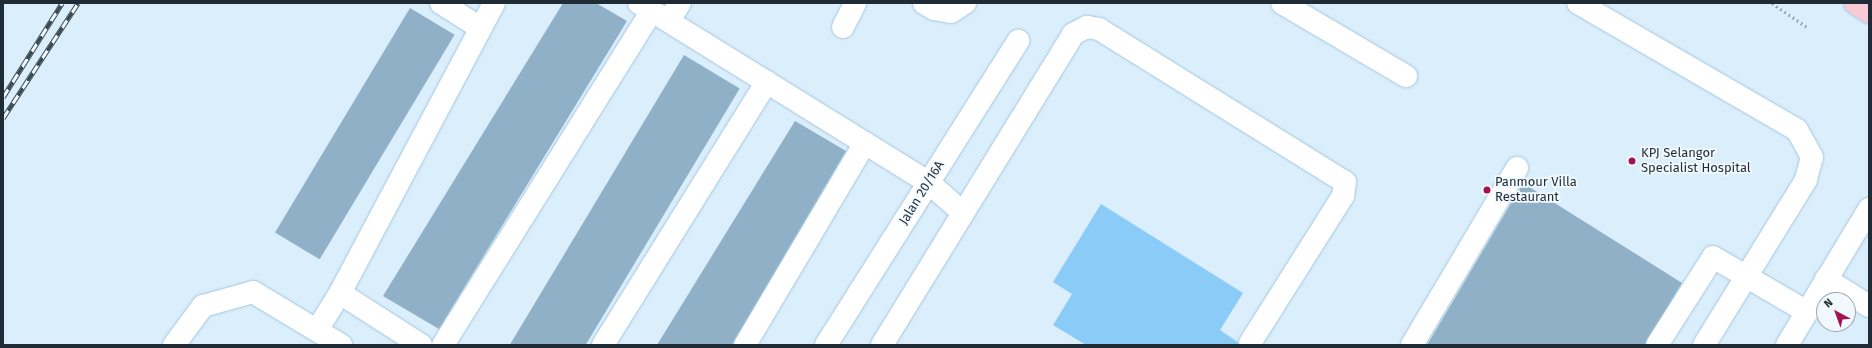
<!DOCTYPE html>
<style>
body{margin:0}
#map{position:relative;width:1872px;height:348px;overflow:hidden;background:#daeefc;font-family:"Fira Sans",sans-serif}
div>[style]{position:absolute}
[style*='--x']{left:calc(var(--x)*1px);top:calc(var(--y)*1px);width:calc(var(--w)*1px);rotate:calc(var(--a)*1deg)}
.green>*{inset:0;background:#8accf7}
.building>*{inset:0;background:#8fb0c6;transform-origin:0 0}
.path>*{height:2.5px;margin-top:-1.25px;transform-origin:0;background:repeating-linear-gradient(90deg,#97a8b5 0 2px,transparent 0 5px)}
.roads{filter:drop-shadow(0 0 1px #a6c7de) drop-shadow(0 0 1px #a6c7de)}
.minor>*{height:22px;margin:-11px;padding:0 11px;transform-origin:11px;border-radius:11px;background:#fff}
.major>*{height:22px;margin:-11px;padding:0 11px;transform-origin:11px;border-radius:11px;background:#f7cad5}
.rail>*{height:4.5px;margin-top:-2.25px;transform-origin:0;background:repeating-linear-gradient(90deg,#f2f9fe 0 9px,#3a4851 0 18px);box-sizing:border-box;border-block:1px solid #3a4851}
.dots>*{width:11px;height:11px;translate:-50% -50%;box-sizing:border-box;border:2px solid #f2f9fe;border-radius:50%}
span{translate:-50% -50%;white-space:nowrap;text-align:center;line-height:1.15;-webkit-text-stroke:3.5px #f2f9fe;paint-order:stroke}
.poi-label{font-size:13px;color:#1f2c35}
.left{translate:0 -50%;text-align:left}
.street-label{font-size:13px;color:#1f2c35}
.frame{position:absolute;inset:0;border:4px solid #1f2c35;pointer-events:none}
.north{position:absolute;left:1816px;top:292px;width:40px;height:40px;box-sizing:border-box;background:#f2f9fe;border:1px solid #9ea7ae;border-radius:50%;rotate:319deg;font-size:11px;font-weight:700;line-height:16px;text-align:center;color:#1f2c35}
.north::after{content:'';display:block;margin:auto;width:14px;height:18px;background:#a41251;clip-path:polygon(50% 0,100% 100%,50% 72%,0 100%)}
</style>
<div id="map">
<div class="green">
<div style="clip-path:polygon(1101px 204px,1243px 293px,1220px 330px,1242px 345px,1086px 345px,1053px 325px,1072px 294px,1053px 282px)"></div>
</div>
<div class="building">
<div style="clip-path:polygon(563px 3px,596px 3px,627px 21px,439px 329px,383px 296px)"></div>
<div style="left:410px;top:8px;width:52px;height:262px;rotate:31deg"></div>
<div style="left:684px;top:55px;width:65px;height:341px;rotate:31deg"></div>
<div style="clip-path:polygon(795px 121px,846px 151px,732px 345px,657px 345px)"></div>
<div style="clip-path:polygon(1523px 183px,1682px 283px,1645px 345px,1427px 345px)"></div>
</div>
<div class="path">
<div style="--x:1772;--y:3;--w:42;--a:34.4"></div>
</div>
<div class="roads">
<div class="minor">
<div style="--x:441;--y:3;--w:45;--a:32.3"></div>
<div style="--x:639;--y:3;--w:340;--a:31.8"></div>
<div style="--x:928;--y:182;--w:45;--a:41.4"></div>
<div style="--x:924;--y:3;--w:12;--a:31"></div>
<div style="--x:934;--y:9;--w:17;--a:10"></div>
<div style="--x:951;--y:12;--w:17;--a:-33"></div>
<div style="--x:1282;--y:3;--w:144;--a:30.5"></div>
<div style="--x:1578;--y:3;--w:253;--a:30.1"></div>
<div style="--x:1797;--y:130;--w:31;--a:61"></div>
<div style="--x:1812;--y:157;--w:24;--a:105"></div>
<div style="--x:1806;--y:180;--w:194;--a:121.7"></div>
<div style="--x:669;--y:21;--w:21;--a:-59"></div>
<div style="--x:843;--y:27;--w:27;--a:-63"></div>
<div style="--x:1826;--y:279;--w:51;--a:32.1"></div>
<div style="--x:317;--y:330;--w:44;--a:-58.1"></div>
<div style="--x:174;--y:345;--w:49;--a:-53.4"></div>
<div style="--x:203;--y:306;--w:52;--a:-15.6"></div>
<div style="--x:253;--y:292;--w:103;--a:31.1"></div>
<div style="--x:421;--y:345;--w:96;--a:-147.3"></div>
<div style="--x:340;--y:293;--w:328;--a:-62"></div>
<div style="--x:443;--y:345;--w:394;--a:-58"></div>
<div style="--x:603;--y:345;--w:310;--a:-58.1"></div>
<div style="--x:745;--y:345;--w:235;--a:-59.3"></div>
<div style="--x:826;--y:345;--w:360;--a:-57.7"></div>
<div style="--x:882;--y:345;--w:365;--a:-58.4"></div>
<div style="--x:1073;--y:34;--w:16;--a:-27"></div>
<div style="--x:1087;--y:27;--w:12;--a:9"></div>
<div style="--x:1099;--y:29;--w:290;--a:31.9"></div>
<div style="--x:1345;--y:182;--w:14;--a:98"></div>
<div style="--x:1343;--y:196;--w:174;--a:122.3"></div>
<div style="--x:1412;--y:345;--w:206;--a:-59.3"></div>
<div style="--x:1657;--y:345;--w:104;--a:-57.5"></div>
<div style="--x:1713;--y:257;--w:109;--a:30.3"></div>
<div style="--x:1787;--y:345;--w:159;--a:-58.9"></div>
</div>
<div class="major">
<div style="--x:1855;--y:3;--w:17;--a:33"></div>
</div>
</div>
<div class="rail">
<div style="--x:3;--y:97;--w:111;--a:-57.9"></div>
<div style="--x:3;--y:118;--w:137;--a:-56.9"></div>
</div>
<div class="dots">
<div style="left:1632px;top:161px;background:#a41251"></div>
<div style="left:1487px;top:190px;background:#a41251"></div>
</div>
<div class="poi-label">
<span class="left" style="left:1641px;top:161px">KPJ Selangor<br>Specialist Hospital</span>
<span class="left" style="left:1495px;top:190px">Panmour Villa<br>Restaurant</span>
</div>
<div class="street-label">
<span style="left:922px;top:193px;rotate:-58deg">Jalan 20/16A</span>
</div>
<div class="frame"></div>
<div class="north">N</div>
</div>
